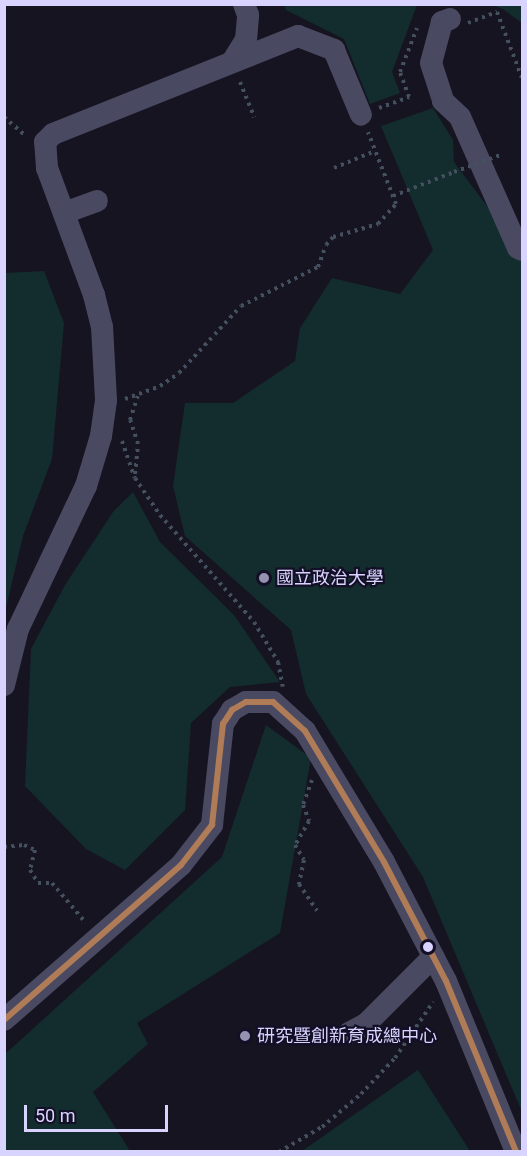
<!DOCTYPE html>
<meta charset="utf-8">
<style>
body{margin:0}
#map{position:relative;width:527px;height:1156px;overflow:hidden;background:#161421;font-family:Roboto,"Noto Sans TC",sans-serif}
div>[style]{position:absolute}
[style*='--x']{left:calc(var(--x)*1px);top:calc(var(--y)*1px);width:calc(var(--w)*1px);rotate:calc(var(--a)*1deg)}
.green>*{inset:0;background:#132c2d}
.path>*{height:4px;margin-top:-2px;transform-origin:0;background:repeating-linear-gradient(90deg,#44505f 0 3px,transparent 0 7.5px)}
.minor>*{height:22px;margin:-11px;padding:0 11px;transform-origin:11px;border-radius:11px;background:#4a4962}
.path-bridge>*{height:4px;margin-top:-2px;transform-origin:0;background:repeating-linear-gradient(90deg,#44505f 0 3px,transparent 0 7.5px)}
.bus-1>*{height:6px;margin:-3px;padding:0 3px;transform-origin:3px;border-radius:3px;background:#b07c57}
.dots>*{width:16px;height:16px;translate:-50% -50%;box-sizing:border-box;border:3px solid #130f26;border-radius:50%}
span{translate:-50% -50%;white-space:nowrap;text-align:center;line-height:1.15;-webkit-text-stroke:4.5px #130f26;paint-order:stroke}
.poi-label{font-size:18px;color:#d9d4ff}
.left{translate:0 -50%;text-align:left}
.frame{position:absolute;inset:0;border:6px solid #d9d4ff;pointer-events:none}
.scale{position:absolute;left:24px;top:1105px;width:144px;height:27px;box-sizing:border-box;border:3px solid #d9d4ff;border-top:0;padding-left:8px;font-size:18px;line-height:21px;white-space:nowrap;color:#d9d4ff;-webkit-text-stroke:4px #130f26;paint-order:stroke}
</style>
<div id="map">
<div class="green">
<div style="clip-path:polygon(284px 5px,417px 5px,392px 72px,400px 93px,370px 104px,344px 39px,286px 10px)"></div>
<div style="clip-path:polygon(491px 5px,522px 5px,522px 23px,503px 9px)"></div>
<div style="clip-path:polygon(433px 108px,453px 140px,454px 162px,522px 253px,522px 1112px,423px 877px,306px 694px,291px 630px,185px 536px,173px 486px,185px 403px,233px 403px,295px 361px,300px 328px,332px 278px,400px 294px,433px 250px,381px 126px)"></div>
<div style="clip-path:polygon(44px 271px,64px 323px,52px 459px,23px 536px,5px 612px,5px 273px)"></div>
<div style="clip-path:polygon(133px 492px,160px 542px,234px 615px,280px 682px,230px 687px,191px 723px,185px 810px,125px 870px,86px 849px,25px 786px,31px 649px,65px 585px,113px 512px)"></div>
<div style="clip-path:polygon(266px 725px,311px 758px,280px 933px,137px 1023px,148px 1044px,93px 1092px,130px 1151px,5px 1151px,4px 1055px,222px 857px)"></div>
<div style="clip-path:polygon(418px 1070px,470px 1151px,302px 1151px)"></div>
</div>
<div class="path">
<div style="--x:468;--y:23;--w:31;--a:-21"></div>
<div style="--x:497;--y:12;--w:71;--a:69.3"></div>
<div style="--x:240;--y:82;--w:38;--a:68"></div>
<div style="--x:379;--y:108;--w:32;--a:-20"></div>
<div style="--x:409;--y:97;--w:27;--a:-110"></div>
<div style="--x:400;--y:72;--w:47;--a:-68.9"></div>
<div style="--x:4;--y:117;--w:29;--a:41"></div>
<div style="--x:334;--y:168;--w:44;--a:-22.5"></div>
<div style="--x:393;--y:196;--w:66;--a:-21.5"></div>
<div style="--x:125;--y:399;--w:37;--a:-20"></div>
<div style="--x:160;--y:386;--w:23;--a:-34"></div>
<div style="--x:179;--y:373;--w:91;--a:-47.2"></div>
<div style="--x:241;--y:306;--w:86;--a:-26.9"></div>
<div style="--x:318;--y:267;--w:23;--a:-70"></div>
<div style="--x:326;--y:245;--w:11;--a:-49"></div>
<div style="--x:333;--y:237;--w:47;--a:-16.1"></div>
<div style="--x:378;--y:224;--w:27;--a:-48"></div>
<div style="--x:396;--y:204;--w:77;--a:-111.3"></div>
<div style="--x:122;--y:441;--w:39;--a:71"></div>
<div style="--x:135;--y:478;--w:45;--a:56"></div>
<div style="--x:160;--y:515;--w:142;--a:48.7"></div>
<div style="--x:254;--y:622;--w:47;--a:59"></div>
<div style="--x:278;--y:662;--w:25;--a:79"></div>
<div style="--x:135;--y:474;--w:30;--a:-84"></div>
<div style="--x:138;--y:444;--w:25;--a:-108"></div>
<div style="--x:130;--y:420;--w:25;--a:-72"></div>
<div style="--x:312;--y:780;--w:27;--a:110"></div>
<div style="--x:303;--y:805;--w:17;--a:69"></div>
<div style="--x:309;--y:821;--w:28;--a:120"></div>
<div style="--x:295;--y:845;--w:17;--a:59"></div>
<div style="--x:304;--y:860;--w:25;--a:102"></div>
<div style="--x:299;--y:884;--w:32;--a:56"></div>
<div style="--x:4;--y:847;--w:20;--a:-6"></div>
<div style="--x:24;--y:845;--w:12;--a:24"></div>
<div style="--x:35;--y:850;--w:21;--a:104"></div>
<div style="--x:30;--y:870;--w:15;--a:58"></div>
<div style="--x:38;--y:883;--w:14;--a:0"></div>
<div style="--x:52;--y:883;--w:52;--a:49.6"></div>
<div style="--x:279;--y:1152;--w:50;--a:-30.2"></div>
<div style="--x:322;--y:1127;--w:51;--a:-40.2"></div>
<div style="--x:361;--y:1094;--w:50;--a:-46.6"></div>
<div style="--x:395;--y:1058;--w:68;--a:-55.8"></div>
</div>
<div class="minor">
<div style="--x:450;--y:19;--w:9;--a:159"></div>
<div style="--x:442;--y:22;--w:42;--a:105"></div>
<div style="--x:431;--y:63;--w:40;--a:72"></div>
<div style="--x:443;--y:101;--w:23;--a:43"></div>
<div style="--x:460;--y:117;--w:143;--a:66.1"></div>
<div style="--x:518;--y:248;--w:4;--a:27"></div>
<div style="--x:232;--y:62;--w:26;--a:-58"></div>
<div style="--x:246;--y:40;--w:25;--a:-85"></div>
<div style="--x:248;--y:15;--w:12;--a:-110"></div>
<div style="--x:64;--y:213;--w:35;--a:-20"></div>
<div style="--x:4;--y:685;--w:58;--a:-76"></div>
<div style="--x:18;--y:629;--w:158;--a:-64.6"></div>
<div style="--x:86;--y:486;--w:52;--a:-73.3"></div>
<div style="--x:101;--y:436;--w:36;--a:-82"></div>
<div style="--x:106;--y:400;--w:73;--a:-93.1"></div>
<div style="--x:102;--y:327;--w:33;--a:-104"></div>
<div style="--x:94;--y:295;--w:135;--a:-110.3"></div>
<div style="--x:47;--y:168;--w:26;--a:-94"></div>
<div style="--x:45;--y:142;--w:11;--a:-45"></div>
<div style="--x:53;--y:134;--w:264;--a:-21.8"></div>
<div style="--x:298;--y:36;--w:39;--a:21"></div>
<div style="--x:334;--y:50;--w:70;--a:67.4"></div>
<div style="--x:4;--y:1020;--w:235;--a:-41.2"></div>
<div style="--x:181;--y:865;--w:51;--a:-52.2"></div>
<div style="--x:212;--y:825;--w:102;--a:-83.8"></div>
<div style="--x:223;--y:724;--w:17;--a:-57"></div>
<div style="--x:232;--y:710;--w:16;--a:-30"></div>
<div style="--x:246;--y:702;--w:27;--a:0"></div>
<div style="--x:273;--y:702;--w:43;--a:42.2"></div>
<div style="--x:305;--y:731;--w:153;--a:58.9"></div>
<div style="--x:384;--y:862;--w:134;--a:62.5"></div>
<div style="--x:446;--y:981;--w:185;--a:67.7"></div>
<div style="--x:349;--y:1033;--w:19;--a:-28"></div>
<div style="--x:366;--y:1024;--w:95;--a:-45"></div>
</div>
<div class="path-bridge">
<div style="--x:454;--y:172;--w:52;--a:-20.2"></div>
</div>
<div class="bus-1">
<div style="--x:4;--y:1020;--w:235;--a:-41.2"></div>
<div style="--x:181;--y:865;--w:51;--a:-52.2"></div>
<div style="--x:212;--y:825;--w:102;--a:-83.8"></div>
<div style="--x:223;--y:724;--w:17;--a:-57"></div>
<div style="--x:232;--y:710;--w:16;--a:-30"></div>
<div style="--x:246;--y:702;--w:27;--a:0"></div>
<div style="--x:273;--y:702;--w:43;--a:42.2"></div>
<div style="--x:305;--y:731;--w:153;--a:58.9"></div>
<div style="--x:384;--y:862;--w:134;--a:62.5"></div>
<div style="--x:446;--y:981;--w:185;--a:67.7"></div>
</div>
<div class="dots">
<div style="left:264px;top:578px;background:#9591b1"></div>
<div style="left:428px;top:947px;background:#d9d4ff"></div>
<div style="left:245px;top:1036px;background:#9591b1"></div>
</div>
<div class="poi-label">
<span class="left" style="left:276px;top:578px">國立政治大學</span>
<span class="left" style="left:257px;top:1036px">研究暨創新育成總中心</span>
</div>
<div class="frame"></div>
<div class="scale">50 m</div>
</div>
